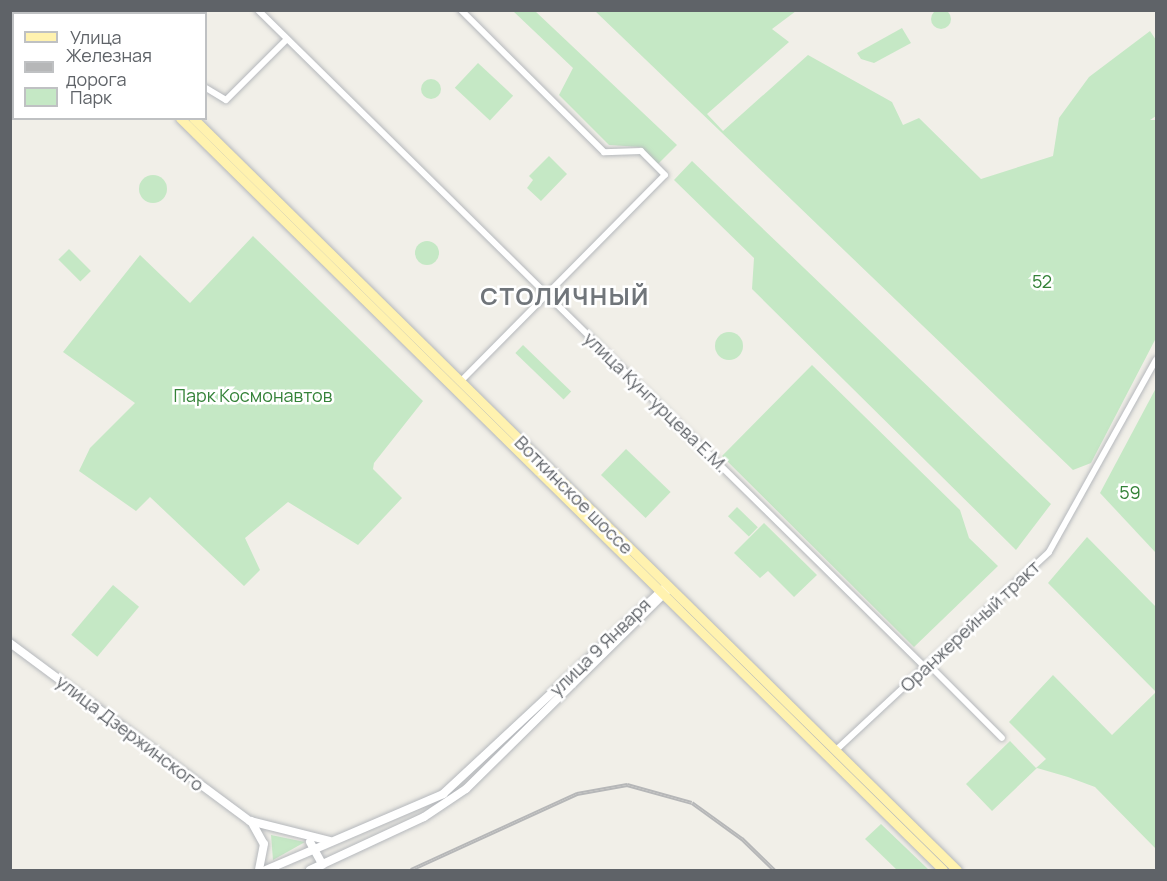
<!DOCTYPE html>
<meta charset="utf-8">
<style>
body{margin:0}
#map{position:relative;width:1167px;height:881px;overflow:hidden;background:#f1efe8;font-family:Manrope,sans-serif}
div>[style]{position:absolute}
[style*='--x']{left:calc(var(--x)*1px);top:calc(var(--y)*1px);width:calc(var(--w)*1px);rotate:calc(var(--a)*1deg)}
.green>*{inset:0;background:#c5e8c5;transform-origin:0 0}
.round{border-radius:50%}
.roads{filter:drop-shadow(0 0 2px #b5b8bc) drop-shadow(0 0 2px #b5b8bc)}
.street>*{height:6px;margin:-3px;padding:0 3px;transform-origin:3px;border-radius:3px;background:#fff}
.secondary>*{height:8px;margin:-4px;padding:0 4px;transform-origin:4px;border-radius:4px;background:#fff}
.primary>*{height:9px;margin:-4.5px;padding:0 4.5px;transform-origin:4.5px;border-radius:4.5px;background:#fff2af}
.rail>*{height:4px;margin-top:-2px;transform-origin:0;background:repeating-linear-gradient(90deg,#fff 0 4.5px,#b6b7b8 0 9px);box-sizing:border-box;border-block:2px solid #b6b7b8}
span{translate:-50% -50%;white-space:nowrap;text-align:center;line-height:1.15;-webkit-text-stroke:5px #fff;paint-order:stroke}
.park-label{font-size:18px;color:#348238}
.street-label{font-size:18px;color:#5f6368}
.district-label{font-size:24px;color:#70757a;font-weight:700;letter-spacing:1.5px}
.frame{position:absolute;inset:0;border:12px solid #5f6368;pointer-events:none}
.legend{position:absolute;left:12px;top:12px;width:195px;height:108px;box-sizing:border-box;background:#fff;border:2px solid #bfc1c3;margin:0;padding:8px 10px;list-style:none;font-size:18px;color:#5f6368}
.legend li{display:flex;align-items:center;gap:12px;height:30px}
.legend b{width:30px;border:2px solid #bfc1c3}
</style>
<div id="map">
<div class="green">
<div class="round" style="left:931px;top:9px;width:20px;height:20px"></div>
<div style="clip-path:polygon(513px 11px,535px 11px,677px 145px,658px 164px,640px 147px,609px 145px,559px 95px,573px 68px)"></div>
<div style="clip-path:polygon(595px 11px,796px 11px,772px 29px,789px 42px,707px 114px,723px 131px,808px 55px,892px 102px,903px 125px,919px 118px,981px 179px,1053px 156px,1059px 118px,1089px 77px,1150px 31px,1156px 40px,1156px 116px,1150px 120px,1156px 120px,1156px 338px,1091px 463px,1073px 470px)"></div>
<div style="clip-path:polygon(902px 28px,911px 43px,874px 63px,861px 59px,857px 53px)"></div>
<div style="left:478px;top:63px;width:48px;height:34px;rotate:43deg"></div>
<div class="round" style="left:421px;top:79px;width:20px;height:20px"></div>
<div style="clip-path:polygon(549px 156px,567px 174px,541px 201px,527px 188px,533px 180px,529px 176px)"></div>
<div style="clip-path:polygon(692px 161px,1051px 504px,1016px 550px,752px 289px,754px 258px,674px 180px)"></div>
<div class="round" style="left:139px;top:175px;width:28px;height:28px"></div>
<div style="clip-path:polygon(253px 236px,423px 401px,374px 463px,373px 469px,402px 498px,358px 545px,288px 502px,245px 538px,260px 570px,244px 586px,150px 497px,136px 511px,79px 471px,90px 448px,135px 403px,63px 352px,140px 255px,190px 303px)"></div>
<div class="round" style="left:415px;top:241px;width:24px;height:24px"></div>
<div style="left:69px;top:249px;width:31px;height:15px;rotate:45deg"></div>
<div class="round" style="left:715px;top:332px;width:28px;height:28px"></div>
<div style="left:523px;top:345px;width:67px;height:11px;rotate:44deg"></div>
<div style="clip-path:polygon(812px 365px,960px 510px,969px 538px,998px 566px,914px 647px,722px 456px)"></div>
<div style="clip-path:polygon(1156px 388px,1156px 553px,1100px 493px)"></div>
<div style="left:626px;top:449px;width:62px;height:36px;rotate:44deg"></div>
<div style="left:737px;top:507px;width:29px;height:13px;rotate:44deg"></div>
<div style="clip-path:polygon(764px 523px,817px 575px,794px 597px,768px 571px,760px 578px,734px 553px)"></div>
<div style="clip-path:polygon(1087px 537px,1156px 607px,1156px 849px,1095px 787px,1068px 777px,1037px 768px,992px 811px,966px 784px,1010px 741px,1036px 768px,1046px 759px,1009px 722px,1053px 675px,1112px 735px,1156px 692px,1048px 583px)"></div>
<div style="left:113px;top:585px;width:34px;height:65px;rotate:40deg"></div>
<div style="clip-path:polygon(881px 824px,929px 870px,897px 870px,865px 839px)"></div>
<div style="clip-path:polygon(271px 835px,305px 842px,273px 860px)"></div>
</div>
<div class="roads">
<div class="street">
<div style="--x:126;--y:10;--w:5;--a:53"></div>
<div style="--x:258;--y:10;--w:938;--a:44.57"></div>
<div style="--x:206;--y:88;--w:23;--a:31"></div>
<div style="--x:226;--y:100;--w:86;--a:-45"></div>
<div style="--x:460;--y:382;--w:291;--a:-45.3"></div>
<div style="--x:665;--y:175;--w:34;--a:-135"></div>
<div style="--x:641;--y:151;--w:37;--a:178"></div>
<div style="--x:604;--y:152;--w:202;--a:-135.2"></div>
<div style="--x:929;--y:665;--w:103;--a:45"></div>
<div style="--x:835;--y:751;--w:292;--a:-42.9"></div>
<div style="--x:1049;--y:552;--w:220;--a:-60.9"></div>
</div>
<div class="secondary">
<div style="--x:10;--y:643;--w:299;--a:36.6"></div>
<div style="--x:250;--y:821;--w:82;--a:14"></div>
<div style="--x:251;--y:821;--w:26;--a:61"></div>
<div style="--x:264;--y:844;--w:26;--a:101"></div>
<div style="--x:310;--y:842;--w:26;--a:61"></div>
<div style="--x:266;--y:870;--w:193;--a:-23.2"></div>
<div style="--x:443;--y:794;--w:303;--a:-42.9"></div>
<div style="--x:310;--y:870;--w:126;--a:-24.9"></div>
<div style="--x:424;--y:817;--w:50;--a:-33.7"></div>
<div style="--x:466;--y:789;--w:282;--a:-44.6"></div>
</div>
<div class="primary">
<div style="--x:49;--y:10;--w:5;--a:53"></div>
<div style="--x:71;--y:10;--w:5;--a:53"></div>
<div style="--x:83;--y:10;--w:5;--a:53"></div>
<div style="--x:101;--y:10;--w:5;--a:53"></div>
<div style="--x:180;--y:118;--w:1071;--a:44.58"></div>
<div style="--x:193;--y:118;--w:1072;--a:44.55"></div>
</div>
</div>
<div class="rail">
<div style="--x:411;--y:870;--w:183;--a:-24.6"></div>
<div style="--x:577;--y:794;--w:51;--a:-10.2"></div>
<div style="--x:627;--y:785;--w:67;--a:15.5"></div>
<div style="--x:692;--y:803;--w:62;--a:35.8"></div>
<div style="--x:742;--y:839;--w:45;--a:44.1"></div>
</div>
<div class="park-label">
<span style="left:1042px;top:281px">52</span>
<span style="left:253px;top:395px">Парк Космонавтов</span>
<span style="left:1130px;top:492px">59</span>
</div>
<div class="street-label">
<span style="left:656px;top:402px;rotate:44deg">улица Кунгурцева Е.М.</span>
<span style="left:574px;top:495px;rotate:45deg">Воткинское шоссе</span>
<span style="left:970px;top:626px;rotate:-43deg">Оранжерейный тракт</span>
<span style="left:600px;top:647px;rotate:-44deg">улица 9 Января</span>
<span style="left:130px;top:733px;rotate:37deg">улица Дзержинского</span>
</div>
<div class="district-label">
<span style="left:565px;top:296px">СТОЛИЧНЫЙ</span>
</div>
<div class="frame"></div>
<ul class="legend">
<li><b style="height:8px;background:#fff2af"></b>Улица</li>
<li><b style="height:8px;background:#b6b7b8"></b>Железная дорога</li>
<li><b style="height:16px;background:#c5e8c5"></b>Парк</li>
</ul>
</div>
